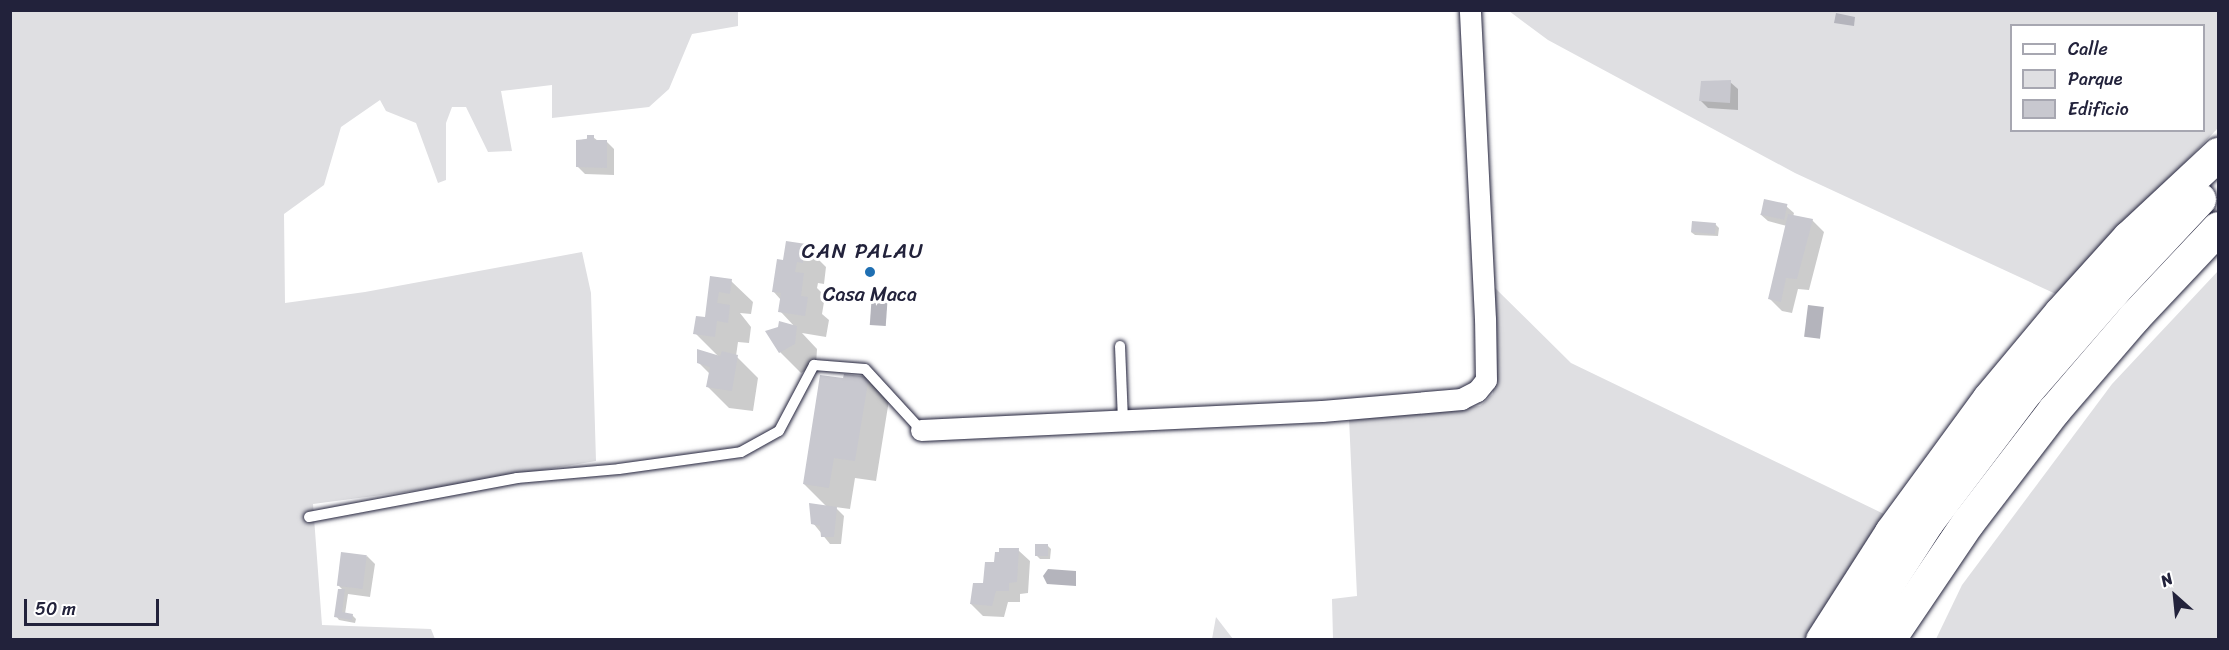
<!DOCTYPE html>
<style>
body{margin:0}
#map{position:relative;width:2229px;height:650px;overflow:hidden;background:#fff;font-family:Sriracha,sans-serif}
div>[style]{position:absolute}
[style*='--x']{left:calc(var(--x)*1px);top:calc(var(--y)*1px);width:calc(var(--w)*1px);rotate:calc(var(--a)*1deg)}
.green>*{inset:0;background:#dfdfe2}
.water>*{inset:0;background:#b4b4bc;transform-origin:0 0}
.shadow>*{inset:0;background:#0003}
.building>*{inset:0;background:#c8c8cf;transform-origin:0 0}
.roads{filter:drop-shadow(0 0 2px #22223b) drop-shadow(0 0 2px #22223b)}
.lane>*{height:10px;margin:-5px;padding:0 5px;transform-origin:5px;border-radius:5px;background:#fff}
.street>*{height:21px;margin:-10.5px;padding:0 10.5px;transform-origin:10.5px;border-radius:10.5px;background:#fff}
.highway>*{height:33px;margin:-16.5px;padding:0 16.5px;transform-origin:16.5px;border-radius:16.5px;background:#fff}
.dots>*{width:16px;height:16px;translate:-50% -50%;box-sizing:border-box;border:3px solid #fff;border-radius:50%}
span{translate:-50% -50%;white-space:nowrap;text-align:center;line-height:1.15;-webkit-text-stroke:6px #fff;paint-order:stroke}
.poi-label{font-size:20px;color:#22223b}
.neighbourhood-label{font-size:21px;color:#22223b;letter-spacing:1.5px}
.frame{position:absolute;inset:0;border:12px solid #22223b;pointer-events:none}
.legend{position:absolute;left:2010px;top:24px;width:195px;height:108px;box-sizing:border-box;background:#fff;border:2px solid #a7a7b1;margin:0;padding:8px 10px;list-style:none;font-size:18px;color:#22223b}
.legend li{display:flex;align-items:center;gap:12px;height:30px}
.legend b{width:30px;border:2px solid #a7a7b1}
.north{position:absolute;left:2145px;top:566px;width:60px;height:60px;-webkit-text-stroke:4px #fff;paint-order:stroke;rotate:333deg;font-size:16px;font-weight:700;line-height:24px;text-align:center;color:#22223b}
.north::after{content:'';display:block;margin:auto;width:21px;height:27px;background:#22223b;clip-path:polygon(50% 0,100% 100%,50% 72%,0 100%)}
.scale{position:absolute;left:24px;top:599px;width:135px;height:27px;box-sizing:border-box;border:3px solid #22223b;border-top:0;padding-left:8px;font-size:18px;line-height:21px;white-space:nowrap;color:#22223b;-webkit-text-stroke:4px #fff;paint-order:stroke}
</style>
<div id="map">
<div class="green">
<div style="clip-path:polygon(10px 11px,738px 11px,738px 26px,692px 34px,669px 89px,649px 107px,552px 118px,552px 85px,501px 91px,512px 151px,488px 152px,466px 107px,452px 107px,446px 123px,446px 180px,438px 183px,416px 123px,386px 111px,380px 100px,341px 127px,324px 185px,284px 214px,285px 303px,365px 292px,582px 252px,591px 293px,596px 461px,435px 488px,313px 504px,322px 625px,431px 629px,435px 639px,11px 639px)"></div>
<div style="clip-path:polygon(evenodd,1509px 11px,2218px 11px,2218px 128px,2058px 295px,1795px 173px,1548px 40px,1509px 11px,2012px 26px,2204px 26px,2204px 130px,2012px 130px,2012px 26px)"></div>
<div style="clip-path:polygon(2218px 271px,2218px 639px,1936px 639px,1962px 585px,2112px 384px)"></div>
<div style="clip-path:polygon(1493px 286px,1571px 363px,1884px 514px,1807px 639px,1333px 639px,1332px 599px,1357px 596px,1349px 418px,1480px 406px,1493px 394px)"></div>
<div style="clip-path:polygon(1216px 617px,1233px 639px,1212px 639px)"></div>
</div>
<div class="water">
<div style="clip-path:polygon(1836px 13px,1855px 17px,1854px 26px,1834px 23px)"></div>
<div style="left:872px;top:293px;width:16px;height:32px;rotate:4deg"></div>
<div style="left:1808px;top:305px;width:16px;height:32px;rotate:7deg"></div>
<div style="clip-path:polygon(1048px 569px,1076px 571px,1076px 586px,1047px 584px,1043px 576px)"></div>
</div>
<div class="shadow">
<div style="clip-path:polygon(1730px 82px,1738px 89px,1738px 110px,1708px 108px,1701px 101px)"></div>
<div style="clip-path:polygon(593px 137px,598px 141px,606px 141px,614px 149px,614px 175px,585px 174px,577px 166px,578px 141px)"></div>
<div style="clip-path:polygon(1786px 206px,1794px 213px,1793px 217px,1812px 220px,1824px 232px,1809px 290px,1798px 289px,1792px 313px,1782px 311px,1770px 299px,1787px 226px,1768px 221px,1760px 214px)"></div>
<div style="clip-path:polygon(1715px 224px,1719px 228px,1718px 236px,1695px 235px,1691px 232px)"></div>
<div style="clip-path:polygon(805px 246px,826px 267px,824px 284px,818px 283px,817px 288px,825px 296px,822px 314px,829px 320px,826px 337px,802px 333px,817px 349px,816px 365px,801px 373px,780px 352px,795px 327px,780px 311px,781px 300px,773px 291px,784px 261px)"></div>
<div style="clip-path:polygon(711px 278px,731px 281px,753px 302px,751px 314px,740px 313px,751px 327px,749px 343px,738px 342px,736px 356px,758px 378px,753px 411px,729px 408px,708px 387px,710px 374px,699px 363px,719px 357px,695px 333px,706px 319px)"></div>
<div style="clip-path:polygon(868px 379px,889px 400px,876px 481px,855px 478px,850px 509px,835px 507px,844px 516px,841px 544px,830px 544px,813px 523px,827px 507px,804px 484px,844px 380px)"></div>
<div style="clip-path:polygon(1048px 546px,1051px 549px,1050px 559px,1040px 559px,1036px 555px)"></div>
<div style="clip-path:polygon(1018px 550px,1030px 561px,1028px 593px,1020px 594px,1020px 602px,1008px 602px,1004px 617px,983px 616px,971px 604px,996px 564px)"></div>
<div style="clip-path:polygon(367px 556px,375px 564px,370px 597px,348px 594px,345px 614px,352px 615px,356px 619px,355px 623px,339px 620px,336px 616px,344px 591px,339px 586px)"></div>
</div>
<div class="building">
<div style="clip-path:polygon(1731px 80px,1730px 103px,1699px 101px,1701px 81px)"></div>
<div style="clip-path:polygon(587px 135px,594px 135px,594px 140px,607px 140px,607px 168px,576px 167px,576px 140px,587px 139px)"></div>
<div style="left:1764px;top:199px;width:24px;height:16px;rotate:12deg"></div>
<div style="clip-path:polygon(1788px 214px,1813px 219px,1797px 279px,1786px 278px,1781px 302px,1768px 299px)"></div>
<div style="left:1692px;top:221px;width:24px;height:11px;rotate:5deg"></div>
<div style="clip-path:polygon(786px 241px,806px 244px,803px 263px,797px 262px,795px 272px,804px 273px,801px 296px,808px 297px,805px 316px,778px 312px,781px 293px,772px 292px,777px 259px,783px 260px)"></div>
<div style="clip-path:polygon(710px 276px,732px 279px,730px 294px,719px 292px,717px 303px,730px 305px,728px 323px,717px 321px,715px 337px,693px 334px,696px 316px,705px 317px)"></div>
<div style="clip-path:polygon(779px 321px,797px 326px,795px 344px,779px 353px,765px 331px,778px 327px)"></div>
<div style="clip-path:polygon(697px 349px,720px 356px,722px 351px,738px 355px,732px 391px,706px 387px,710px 367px,697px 363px)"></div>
<div style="clip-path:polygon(844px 374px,869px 377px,855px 461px,834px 458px,829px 488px,803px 484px,820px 375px,843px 378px)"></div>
<div style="clip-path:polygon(809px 503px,837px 507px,834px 537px,821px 537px,820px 526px,811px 524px)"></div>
<div style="left:1035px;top:544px;width:13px;height:12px"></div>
<div style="clip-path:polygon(999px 548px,1019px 548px,1017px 582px,1009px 583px,1009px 591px,996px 591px,992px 606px,970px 604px,973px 583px,983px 583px,985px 562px,994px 562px,995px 552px,999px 552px)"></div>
<div style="left:341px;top:552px;width:26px;height:34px;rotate:7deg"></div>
<div style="clip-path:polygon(338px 589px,345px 589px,342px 612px,353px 614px,352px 620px,334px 617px)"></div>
</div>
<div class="roads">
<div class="lane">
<div style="--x:1120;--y:346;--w:75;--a:87.7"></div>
<div style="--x:309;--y:517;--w:212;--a:-10.6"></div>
<div style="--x:517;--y:478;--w:102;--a:-5"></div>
<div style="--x:619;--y:469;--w:123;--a:-7.9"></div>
<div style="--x:741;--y:452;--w:43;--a:-28.9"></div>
<div style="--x:779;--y:431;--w:75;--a:-62.1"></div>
<div style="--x:814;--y:365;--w:51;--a:4.5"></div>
<div style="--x:865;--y:369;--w:83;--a:47.4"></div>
</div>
<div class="street">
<div style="--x:921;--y:430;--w:401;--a:-2.7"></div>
<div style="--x:1322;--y:411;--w:140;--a:-4.9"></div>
<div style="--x:1461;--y:399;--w:18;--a:-27"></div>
<div style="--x:1477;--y:391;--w:14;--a:-51"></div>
<div style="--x:1486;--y:380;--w:61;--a:-90.9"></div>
<div style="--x:1485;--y:319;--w:309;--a:-92.8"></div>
</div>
<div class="highway">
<div style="--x:1822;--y:640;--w:128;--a:-57.4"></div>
<div style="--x:1891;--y:532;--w:166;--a:-53.8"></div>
<div style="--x:1989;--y:398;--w:111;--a:-50.1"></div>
<div style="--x:2060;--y:313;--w:103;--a:-47.8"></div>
<div style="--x:2129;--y:237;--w:122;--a:-43"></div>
<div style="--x:1851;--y:640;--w:140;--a:-57.2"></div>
<div style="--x:1927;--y:522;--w:166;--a:-52.9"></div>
<div style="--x:2027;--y:390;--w:131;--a:-49"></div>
<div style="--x:2113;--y:291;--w:126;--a:-46.9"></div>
<div style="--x:1888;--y:640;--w:143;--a:-55.9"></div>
<div style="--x:1968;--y:522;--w:141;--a:-52.5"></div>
<div style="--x:2054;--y:410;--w:123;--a:-49.3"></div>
<div style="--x:2134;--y:317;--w:122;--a:-46.7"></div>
</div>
</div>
<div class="dots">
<div style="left:870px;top:272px;background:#1f6fb2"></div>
</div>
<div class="poi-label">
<span style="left:870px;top:294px">Casa Maca</span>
</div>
<div class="neighbourhood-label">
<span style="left:863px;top:251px">CAN PALAU</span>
</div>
<div class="frame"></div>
<ul class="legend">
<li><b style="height:8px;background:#fff"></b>Calle</li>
<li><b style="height:16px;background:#dfdfe2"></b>Parque</li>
<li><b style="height:16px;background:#c8c8cf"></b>Edificio</li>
</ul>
<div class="north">N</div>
<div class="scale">50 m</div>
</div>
